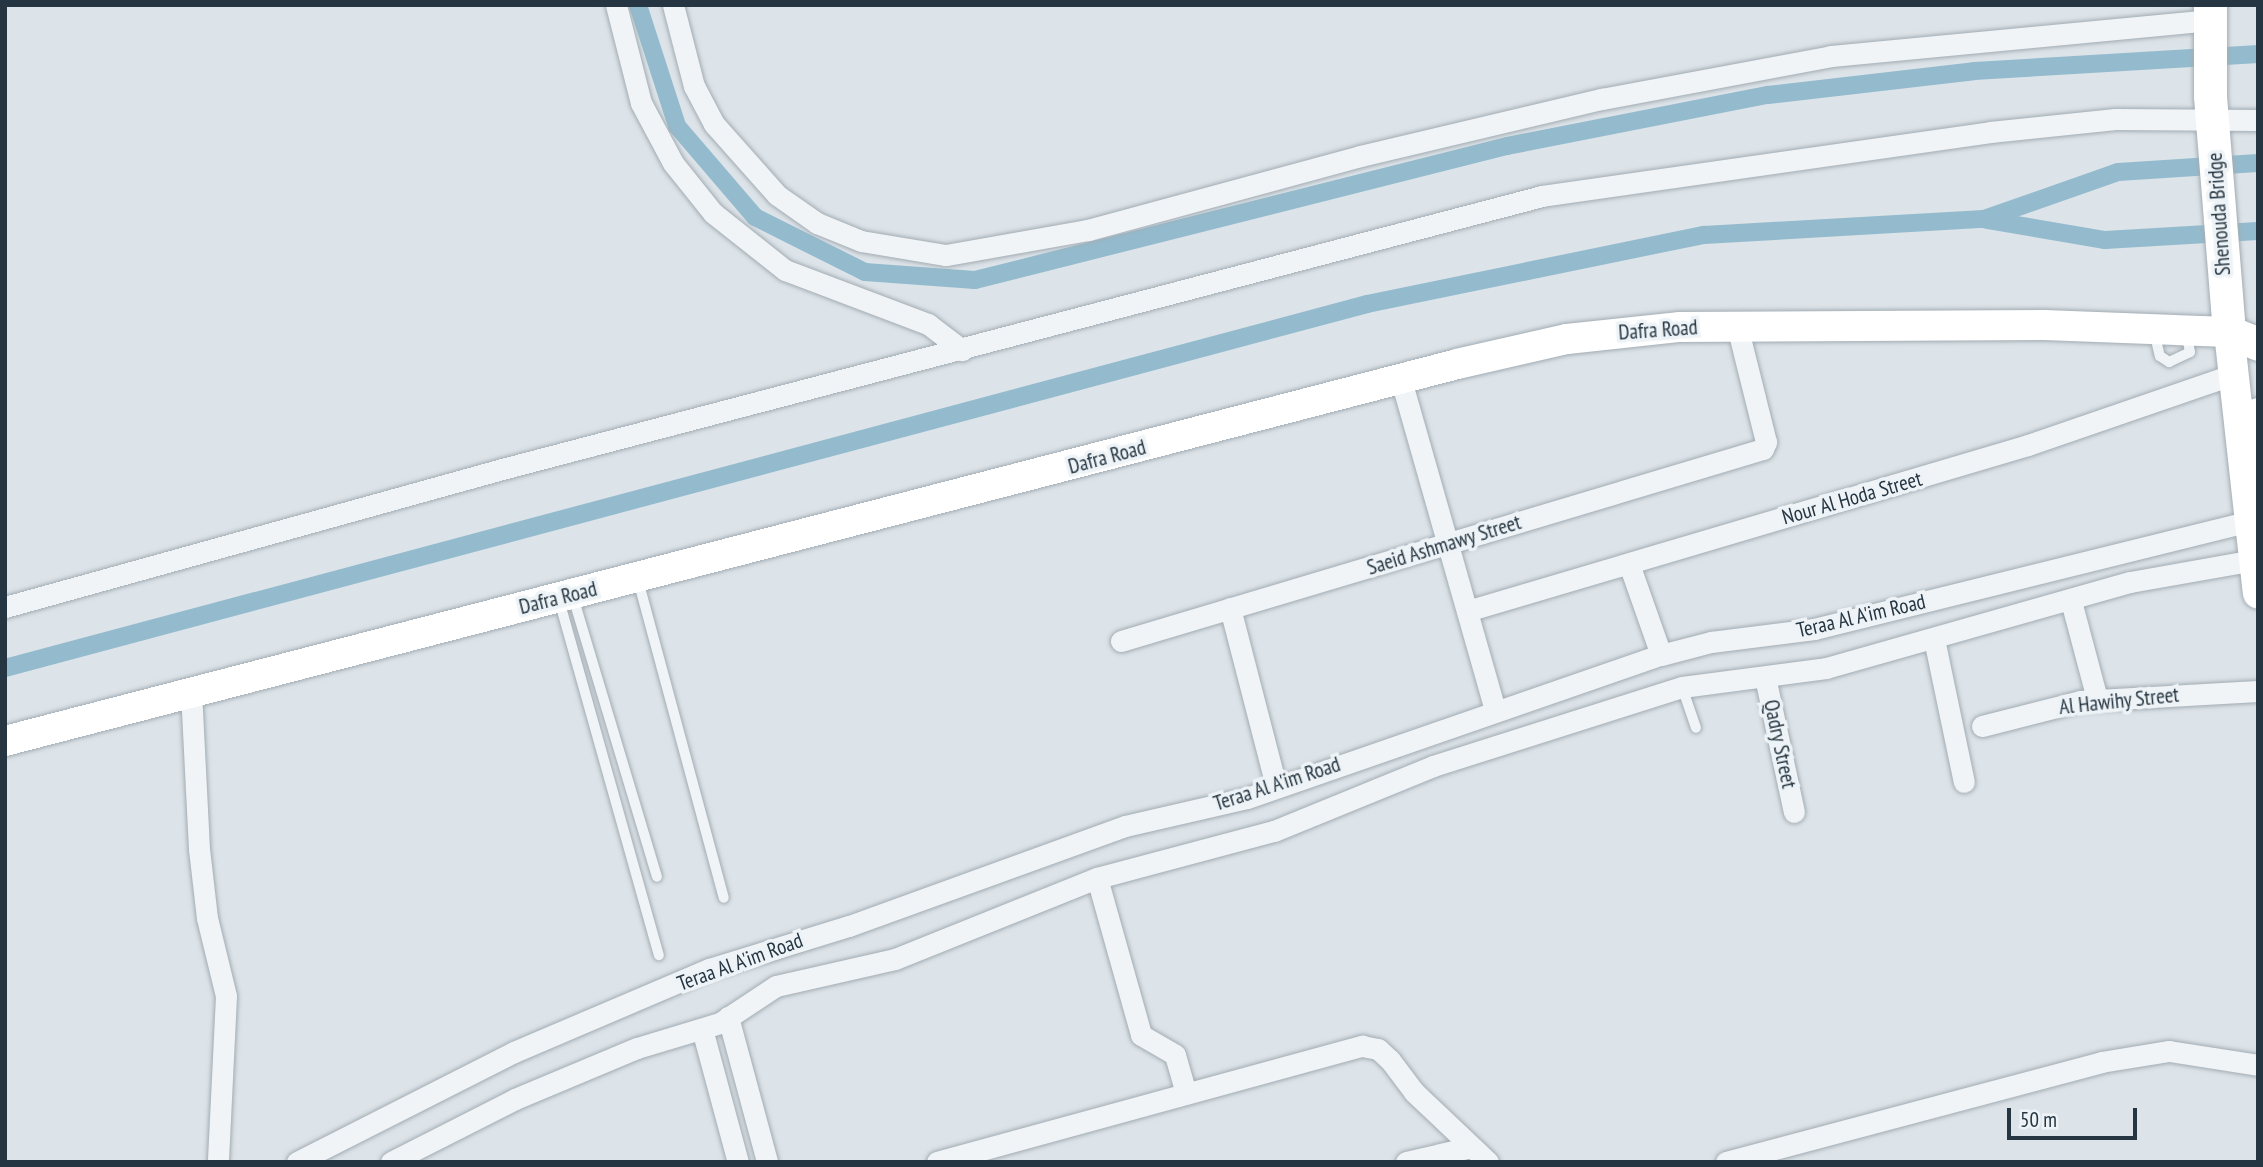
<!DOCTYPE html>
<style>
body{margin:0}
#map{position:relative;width:2263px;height:1167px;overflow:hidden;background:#dde4e9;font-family:"PT Sans Narrow",sans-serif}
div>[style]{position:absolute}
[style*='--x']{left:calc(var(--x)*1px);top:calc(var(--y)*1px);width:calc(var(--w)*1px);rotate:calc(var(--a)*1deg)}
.canal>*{height:18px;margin:-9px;padding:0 9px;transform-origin:9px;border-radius:9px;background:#94bbcd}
.roads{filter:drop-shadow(0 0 2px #a2acb3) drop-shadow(0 0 2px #a2acb3)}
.lane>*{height:10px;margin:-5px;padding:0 5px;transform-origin:5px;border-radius:5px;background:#f0f4f7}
.street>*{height:21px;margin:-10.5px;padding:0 10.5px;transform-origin:10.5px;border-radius:10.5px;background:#f0f4f7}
.secondary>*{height:30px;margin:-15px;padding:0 15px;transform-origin:15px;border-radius:15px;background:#fff}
.primary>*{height:33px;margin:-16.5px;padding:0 16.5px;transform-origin:16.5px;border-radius:16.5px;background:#fff}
span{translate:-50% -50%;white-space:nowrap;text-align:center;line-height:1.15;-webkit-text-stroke:7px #edf3f6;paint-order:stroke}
.street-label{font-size:21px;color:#253541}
.frame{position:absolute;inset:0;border:7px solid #253541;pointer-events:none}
.scale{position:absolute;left:2007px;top:1108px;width:130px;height:32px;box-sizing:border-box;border:4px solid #253541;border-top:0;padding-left:9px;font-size:21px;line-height:24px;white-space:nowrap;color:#253541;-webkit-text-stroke:5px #edf3f6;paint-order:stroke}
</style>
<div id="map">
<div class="canal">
<div style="--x:638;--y:5;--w:127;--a:72.1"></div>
<div style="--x:677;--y:126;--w:120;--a:49.4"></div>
<div style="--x:755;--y:217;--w:123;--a:26.6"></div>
<div style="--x:865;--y:272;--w:110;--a:4.2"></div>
<div style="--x:975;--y:280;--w:549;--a:-14.14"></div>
<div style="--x:1507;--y:146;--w:266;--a:-11.1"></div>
<div style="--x:1768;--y:95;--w:207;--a:-6.6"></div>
<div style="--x:1974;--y:71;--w:285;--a:-3.4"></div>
<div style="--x:1987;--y:220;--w:120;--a:9.6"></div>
<div style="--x:2105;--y:240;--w:153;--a:-3.4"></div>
<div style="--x:5;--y:668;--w:1410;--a:-14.96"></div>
<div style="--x:1367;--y:304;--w:344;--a:-11.6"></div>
<div style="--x:1704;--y:235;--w:280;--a:-3.3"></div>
<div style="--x:1984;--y:219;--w:142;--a:-19.3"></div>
<div style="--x:2118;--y:172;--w:140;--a:-3.7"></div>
</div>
<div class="roads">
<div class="lane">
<div style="--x:2154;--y:331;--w:26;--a:77"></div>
<div style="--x:2160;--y:356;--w:11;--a:34"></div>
<div style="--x:2169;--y:362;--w:23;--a:-25"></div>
<div style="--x:2190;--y:352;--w:21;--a:-101"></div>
<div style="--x:638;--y:580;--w:329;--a:74.9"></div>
<div style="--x:573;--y:597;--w:292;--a:73.3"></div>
<div style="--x:559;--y:600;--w:369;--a:74.3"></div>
<div style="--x:1682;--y:687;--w:43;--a:71.1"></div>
</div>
<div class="street">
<div style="--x:616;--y:5;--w:101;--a:75.7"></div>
<div style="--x:641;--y:103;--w:68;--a:61.9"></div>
<div style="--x:673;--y:163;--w:64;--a:51.3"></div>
<div style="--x:713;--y:213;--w:92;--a:38.4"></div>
<div style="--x:785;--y:270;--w:153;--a:20.7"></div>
<div style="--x:928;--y:324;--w:43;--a:37.4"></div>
<div style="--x:673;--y:5;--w:84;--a:75.5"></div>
<div style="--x:694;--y:86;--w:43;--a:62.2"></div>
<div style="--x:714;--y:124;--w:95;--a:48.4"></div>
<div style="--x:777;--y:195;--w:49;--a:35"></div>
<div style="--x:817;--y:223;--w:48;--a:22.2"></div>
<div style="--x:861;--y:241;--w:86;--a:9.4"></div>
<div style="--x:946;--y:255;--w:144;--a:-10"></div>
<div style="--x:1088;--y:230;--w:282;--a:-15.2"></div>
<div style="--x:1360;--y:156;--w:249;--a:-13.3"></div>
<div style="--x:1602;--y:99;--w:233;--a:-10.6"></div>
<div style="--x:1831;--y:56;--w:382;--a:-5.4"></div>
<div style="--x:1401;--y:380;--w:344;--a:74.1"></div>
<div style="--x:1629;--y:564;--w:96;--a:70.6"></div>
<div style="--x:2071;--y:601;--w:101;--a:75.1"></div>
<div style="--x:5;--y:607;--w:520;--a:-15.51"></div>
<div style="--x:506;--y:468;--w:1071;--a:-14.71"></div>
<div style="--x:1542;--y:196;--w:453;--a:-8.1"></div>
<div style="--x:1990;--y:132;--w:126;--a:-5.9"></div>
<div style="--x:2115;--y:119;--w:143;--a:0.4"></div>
<div style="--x:1230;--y:608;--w:184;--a:75.5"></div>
<div style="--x:1467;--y:611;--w:585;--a:-16.48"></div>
<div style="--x:2028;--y:445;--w:218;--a:-19"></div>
<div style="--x:1934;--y:639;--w:146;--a:78.2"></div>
<div style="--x:1121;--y:641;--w:670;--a:-16.65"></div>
<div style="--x:1763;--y:449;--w:8;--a:-67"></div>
<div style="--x:1766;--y:442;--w:120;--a:-104"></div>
<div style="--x:1765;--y:677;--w:138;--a:77.9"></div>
<div style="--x:191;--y:691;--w:158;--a:87.1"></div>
<div style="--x:199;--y:849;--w:69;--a:83.4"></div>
<div style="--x:207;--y:918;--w:80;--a:76.3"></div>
<div style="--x:226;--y:996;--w:166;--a:92.8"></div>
<div style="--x:1982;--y:726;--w:101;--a:-14.3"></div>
<div style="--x:2080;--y:701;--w:178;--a:-3.2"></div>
<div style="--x:1097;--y:878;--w:163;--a:74.3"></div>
<div style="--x:1141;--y:1035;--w:39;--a:30"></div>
<div style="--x:1175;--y:1055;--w:37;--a:74"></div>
<div style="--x:728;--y:1017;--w:150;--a:74.9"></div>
<div style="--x:702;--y:1029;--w:138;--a:74.9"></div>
<div style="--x:297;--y:1162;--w:243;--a:-26.9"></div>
<div style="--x:514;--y:1052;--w:212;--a:-23.1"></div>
<div style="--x:709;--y:969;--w:146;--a:-17.1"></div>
<div style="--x:849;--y:926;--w:294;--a:-19.9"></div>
<div style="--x:1125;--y:826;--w:125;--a:-12.9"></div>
<div style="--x:1247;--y:798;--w:438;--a:-19.1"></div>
<div style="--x:1661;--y:655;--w:52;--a:-14.6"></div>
<div style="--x:1711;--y:642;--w:104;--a:-7.2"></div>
<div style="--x:1814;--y:629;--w:451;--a:-13.9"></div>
<div style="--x:391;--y:1162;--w:139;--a:-26.9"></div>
<div style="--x:515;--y:1099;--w:132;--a:-22.7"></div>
<div style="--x:637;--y:1048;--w:87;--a:-16.8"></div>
<div style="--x:720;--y:1023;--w:67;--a:-33.5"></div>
<div style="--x:776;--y:986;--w:122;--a:-12.8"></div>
<div style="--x:895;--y:959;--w:218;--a:-21.9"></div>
<div style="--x:1097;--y:878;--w:183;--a:-14.9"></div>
<div style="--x:1274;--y:831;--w:172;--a:-22.2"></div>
<div style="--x:1433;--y:766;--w:261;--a:-17.6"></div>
<div style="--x:1682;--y:687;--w:145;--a:-7.5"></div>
<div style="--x:1826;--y:668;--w:316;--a:-15.8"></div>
<div style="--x:2130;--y:582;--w:127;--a:-10"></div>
<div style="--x:937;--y:1162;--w:441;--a:-15.3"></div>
<div style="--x:1362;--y:1046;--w:16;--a:11"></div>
<div style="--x:1378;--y:1049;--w:16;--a:43"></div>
<div style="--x:1390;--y:1060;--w:40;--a:53"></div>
<div style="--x:1414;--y:1092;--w:102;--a:43.4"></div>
<div style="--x:1406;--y:1162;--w:67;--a:-13"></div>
<div style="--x:1726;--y:1162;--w:388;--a:-14.9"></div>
<div style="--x:2101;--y:1062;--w:69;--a:-9.2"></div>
<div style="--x:2169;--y:1051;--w:90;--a:8.9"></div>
</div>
<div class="secondary">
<div style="--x:5;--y:741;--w:1500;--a:-14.55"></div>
<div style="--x:1457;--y:364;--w:113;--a:-12.8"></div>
<div style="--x:1567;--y:339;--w:114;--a:-6.1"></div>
<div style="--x:1680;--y:327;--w:364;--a:-0.3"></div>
<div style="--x:2044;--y:325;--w:185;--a:2.2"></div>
<div style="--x:2229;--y:332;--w:263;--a:83.7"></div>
</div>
<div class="primary">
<div style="--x:2210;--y:5;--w:91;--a:90"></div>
<div style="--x:2210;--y:96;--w:237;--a:85.4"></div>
<div style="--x:2229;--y:332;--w:31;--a:22"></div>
<div style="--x:2242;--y:434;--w:26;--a:-51"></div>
</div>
</div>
<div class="street-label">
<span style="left:2219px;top:214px;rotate:-94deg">Shenouda Bridge</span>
<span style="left:1658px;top:330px;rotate:-4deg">Dafra Road</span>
<span style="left:1107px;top:457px;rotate:-15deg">Dafra Road</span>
<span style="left:1852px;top:498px;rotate:-16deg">Nour Al Hoda Street</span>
<span style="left:1444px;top:545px;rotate:-17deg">Saeid Ashmawy Street</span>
<span style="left:558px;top:598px;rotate:-14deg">Dafra Road</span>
<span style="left:1861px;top:616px;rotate:-13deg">Teraa Al A'im Road</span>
<span style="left:2119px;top:701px;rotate:-6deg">Al Hawihy Street</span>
<span style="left:1780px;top:744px;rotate:78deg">Qadry Street</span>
<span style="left:1277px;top:784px;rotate:-18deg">Teraa Al A'im Road</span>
<span style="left:740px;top:962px;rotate:-20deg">Teraa Al A'im Road</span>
</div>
<div class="frame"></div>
<div class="scale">50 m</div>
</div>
